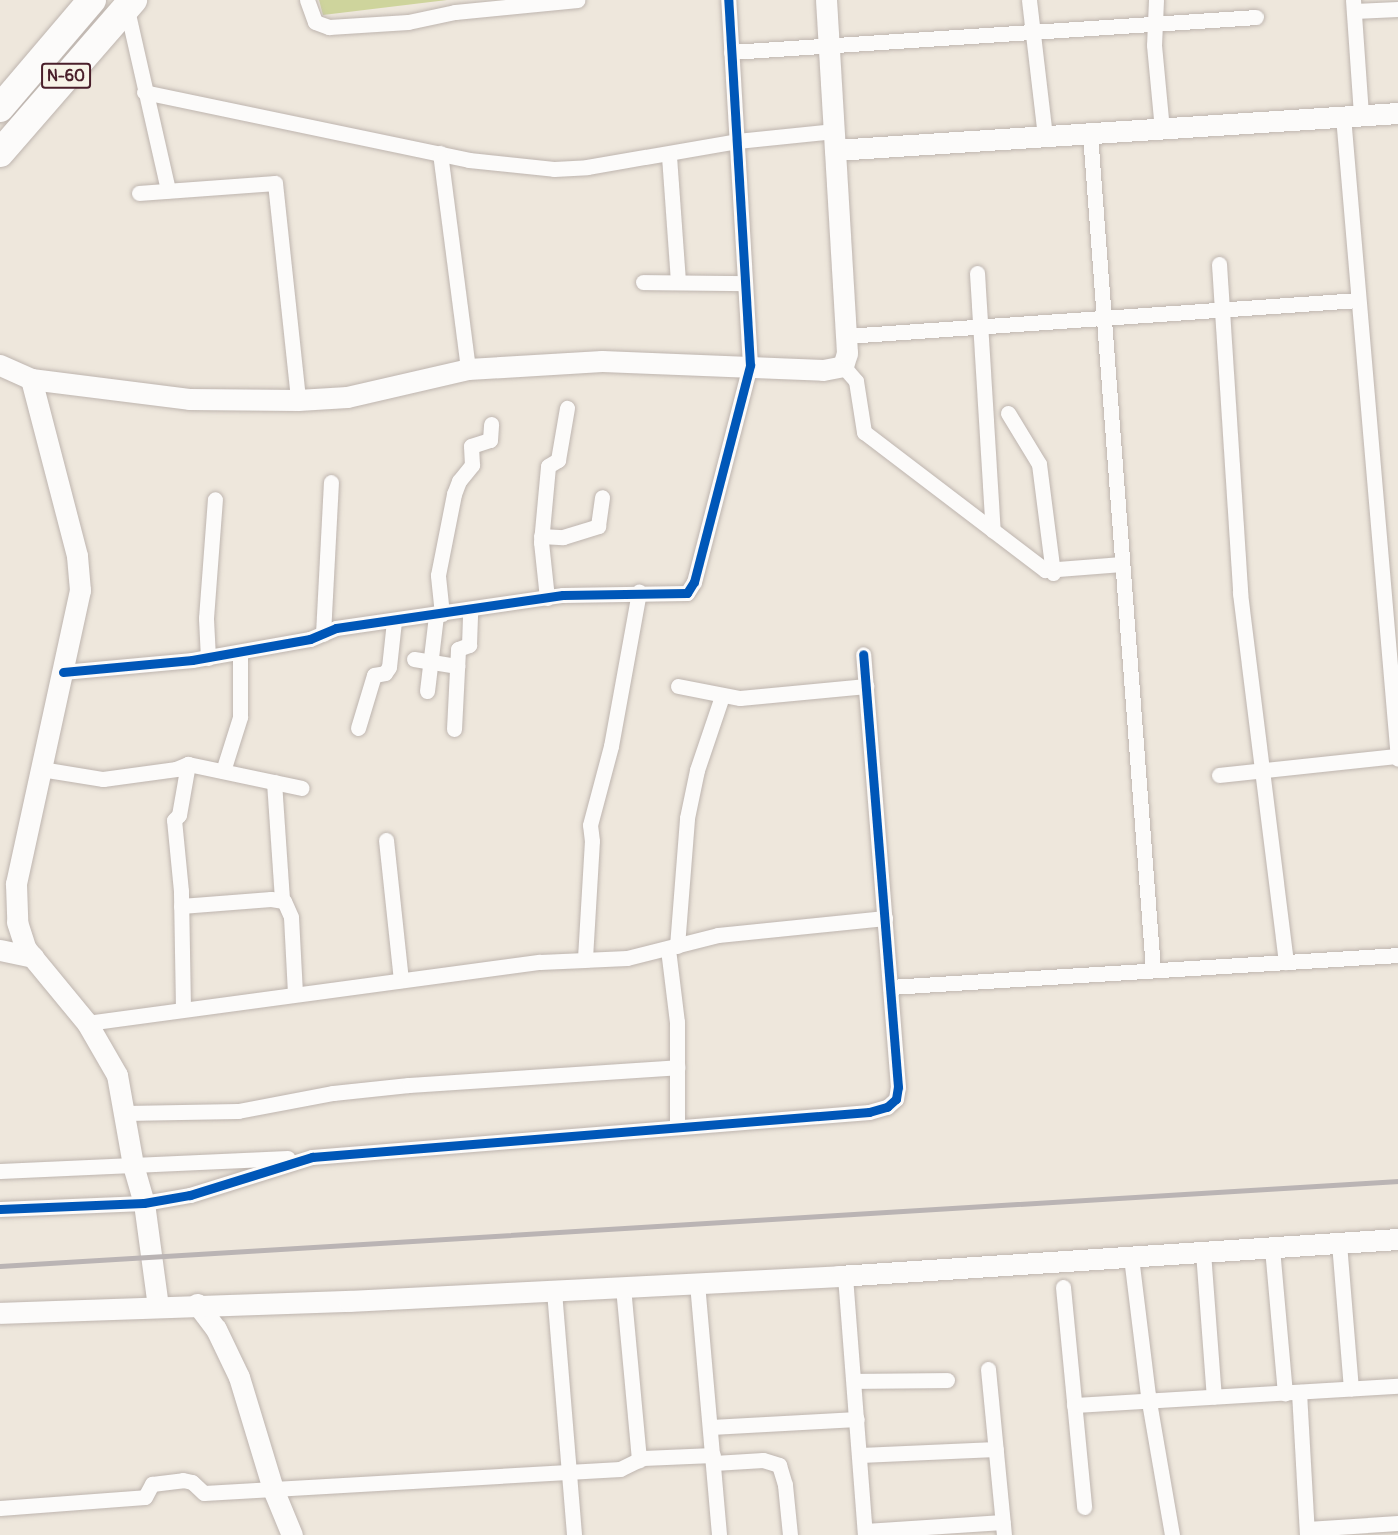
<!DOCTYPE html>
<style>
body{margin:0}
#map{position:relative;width:1398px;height:1535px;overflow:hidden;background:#eee7dc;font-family:Pangolin,sans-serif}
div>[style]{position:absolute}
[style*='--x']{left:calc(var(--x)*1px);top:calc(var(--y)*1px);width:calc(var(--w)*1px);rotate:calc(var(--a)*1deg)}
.green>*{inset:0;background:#ced49c}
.roads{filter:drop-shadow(0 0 2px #beb5af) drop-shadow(0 0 2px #beb5af)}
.street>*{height:15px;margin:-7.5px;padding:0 7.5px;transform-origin:7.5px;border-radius:7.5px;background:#fcfbfa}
.secondary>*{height:21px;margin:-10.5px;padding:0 10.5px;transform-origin:10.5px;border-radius:10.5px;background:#fcfbfa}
.highway>*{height:28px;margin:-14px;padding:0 14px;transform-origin:14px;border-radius:14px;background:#fcfbfa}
.rail>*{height:4.5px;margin:-2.25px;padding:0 2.25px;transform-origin:2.25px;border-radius:2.25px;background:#bab4b4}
.cycleway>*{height:9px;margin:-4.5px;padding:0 4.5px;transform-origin:4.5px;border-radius:4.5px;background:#0057b8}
span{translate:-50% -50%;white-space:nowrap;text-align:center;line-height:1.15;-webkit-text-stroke:4.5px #f7f3e8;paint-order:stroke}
.shield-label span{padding:2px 4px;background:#f7f3e8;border:2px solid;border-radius:4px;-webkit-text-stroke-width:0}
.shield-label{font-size:16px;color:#4a1f2b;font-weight:700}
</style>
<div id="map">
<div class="green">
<div style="clip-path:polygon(319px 0,447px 0,323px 15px)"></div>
</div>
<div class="roads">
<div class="street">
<div style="--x:307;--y:0;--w:23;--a:70"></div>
<div style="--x:315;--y:22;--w:15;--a:20"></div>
<div style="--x:329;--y:27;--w:79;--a:-3.6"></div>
<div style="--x:408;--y:22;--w:48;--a:-12"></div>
<div style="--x:455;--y:12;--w:123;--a:-5.6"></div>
<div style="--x:1029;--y:0;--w:138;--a:83.3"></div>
<div style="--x:1156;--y:0;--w:45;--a:92.5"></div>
<div style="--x:1154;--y:45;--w:84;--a:84.6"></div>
<div style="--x:1353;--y:0;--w:115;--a:86"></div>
<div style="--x:126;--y:5;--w:190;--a:77.2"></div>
<div style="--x:1354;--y:11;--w:44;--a:-2.6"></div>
<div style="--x:731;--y:52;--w:526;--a:-3.81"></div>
<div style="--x:144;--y:92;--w:332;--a:11.8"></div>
<div style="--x:469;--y:160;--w:85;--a:6"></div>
<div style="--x:554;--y:169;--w:33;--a:-3"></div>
<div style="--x:587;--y:167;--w:152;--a:-9.8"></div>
<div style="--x:737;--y:141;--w:98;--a:-5.9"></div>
<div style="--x:1343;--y:116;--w:645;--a:85.11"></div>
<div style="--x:1090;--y:134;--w:837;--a:85.69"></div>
<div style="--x:440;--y:153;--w:218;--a:82.6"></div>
<div style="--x:669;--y:156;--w:126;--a:85.9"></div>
<div style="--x:139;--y:193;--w:136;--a:-4.2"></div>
<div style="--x:275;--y:183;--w:218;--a:83.9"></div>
<div style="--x:1219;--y:264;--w:330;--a:86.3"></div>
<div style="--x:1240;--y:593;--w:372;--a:82.9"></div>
<div style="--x:977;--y:273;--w:258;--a:86.5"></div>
<div style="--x:643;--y:282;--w:102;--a:0.6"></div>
<div style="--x:846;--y:336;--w:513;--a:-4.02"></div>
<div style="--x:843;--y:366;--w:20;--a:49"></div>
<div style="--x:856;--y:381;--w:52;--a:81.1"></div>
<div style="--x:864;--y:432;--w:228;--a:37.3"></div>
<div style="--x:1045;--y:570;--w:77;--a:-4.5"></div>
<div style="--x:1008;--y:413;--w:60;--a:58.7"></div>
<div style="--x:1039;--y:464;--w:110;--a:82.7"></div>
<div style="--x:541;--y:536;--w:22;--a:3"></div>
<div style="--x:563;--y:537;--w:37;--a:-17"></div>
<div style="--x:598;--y:526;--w:29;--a:-82"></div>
<div style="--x:547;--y:598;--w:56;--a:-96.1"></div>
<div style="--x:541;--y:542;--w:76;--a:-84.7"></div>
<div style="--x:548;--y:466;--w:12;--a:-31"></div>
<div style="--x:558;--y:460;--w:53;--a:-80.2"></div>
<div style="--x:442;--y:614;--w:39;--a:-96"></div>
<div style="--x:438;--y:575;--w:83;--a:-78.8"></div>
<div style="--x:454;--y:494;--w:14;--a:-69"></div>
<div style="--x:459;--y:481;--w:21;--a:-51"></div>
<div style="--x:472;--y:465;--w:19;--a:-93"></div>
<div style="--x:471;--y:446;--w:20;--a:-18"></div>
<div style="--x:490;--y:440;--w:16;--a:-86"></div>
<div style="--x:323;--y:634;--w:152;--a:-87"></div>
<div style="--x:208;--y:658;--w:40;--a:-92.9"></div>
<div style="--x:206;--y:618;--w:119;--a:-85.7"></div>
<div style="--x:414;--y:659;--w:44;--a:9.2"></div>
<div style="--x:63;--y:672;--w:130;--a:-5.3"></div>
<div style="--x:192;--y:660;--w:120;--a:-10.1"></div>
<div style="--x:310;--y:639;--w:28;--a:-23"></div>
<div style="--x:336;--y:628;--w:229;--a:-8.3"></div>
<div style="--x:563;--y:595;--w:124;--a:-0.9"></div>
<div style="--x:687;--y:593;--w:13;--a:-58"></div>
<div style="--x:694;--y:582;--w:224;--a:-75.5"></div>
<div style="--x:750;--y:365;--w:366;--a:-93.4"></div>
<div style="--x:678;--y:686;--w:63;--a:11"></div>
<div style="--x:740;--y:698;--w:127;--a:-5.4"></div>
<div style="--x:427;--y:691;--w:77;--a:-83.2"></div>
<div style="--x:358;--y:728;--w:55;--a:-73.2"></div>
<div style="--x:374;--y:675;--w:11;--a:-10"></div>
<div style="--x:385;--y:673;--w:7;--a:-56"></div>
<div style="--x:389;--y:667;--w:46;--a:-83.8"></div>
<div style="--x:454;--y:729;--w:80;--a:-87.1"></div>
<div style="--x:458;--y:649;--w:12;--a:-20"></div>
<div style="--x:469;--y:645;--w:35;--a:-88"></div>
<div style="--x:41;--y:769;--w:63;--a:9.2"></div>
<div style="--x:103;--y:779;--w:74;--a:-7.8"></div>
<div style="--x:176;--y:769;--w:13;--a:-23"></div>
<div style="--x:188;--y:764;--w:116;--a:11.9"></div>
<div style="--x:223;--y:771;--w:57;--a:-72.5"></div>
<div style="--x:240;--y:717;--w:65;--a:-90"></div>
<div style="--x:1219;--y:775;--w:180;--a:-6.1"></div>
<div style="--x:274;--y:782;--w:118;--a:86.1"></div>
<div style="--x:386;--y:840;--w:141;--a:83.9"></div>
<div style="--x:181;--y:906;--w:90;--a:-4.4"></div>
<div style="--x:271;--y:899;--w:13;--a:9"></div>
<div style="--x:284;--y:901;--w:17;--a:66"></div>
<div style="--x:291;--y:917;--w:76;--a:87"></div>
<div style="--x:677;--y:946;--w:128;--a:-85.5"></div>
<div style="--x:687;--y:818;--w:49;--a:-78.2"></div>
<div style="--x:697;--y:770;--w:78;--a:-71.3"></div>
<div style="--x:668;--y:949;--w:74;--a:83"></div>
<div style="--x:677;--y:1022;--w:104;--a:90"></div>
<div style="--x:585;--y:958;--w:117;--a:-86.6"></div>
<div style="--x:592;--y:841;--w:16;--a:-97"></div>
<div style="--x:590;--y:825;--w:82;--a:-75.1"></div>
<div style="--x:611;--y:746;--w:157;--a:-79.7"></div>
<div style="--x:890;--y:987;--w:509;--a:-3.6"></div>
<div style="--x:183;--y:1008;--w:117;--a:-91"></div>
<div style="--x:181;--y:891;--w:71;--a:-95.6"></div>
<div style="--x:174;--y:820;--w:7;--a:-45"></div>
<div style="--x:179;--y:815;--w:52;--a:-80"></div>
<div style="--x:87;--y:1023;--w:457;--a:-7.7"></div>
<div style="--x:540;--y:962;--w:87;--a:-2.6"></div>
<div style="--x:627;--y:958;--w:94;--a:-14.2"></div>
<div style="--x:718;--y:935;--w:168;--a:-5.8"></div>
<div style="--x:125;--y:1113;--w:113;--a:-1"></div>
<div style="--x:238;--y:1111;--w:97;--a:-10.7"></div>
<div style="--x:333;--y:1093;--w:76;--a:-6"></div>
<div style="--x:409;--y:1085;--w:269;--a:-3.8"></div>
<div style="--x:0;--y:1171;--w:288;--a:-2.6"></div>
<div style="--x:0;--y:1209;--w:144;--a:-2.4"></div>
<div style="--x:144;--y:1203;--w:47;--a:-9.9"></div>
<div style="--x:190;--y:1195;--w:128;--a:-17.3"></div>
<div style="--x:312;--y:1157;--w:559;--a:-4.62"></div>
<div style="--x:869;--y:1112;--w:19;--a:-16"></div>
<div style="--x:887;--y:1107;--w:12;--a:-42"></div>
<div style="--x:896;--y:1099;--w:12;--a:-81"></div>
<div style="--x:898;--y:1087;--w:434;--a:-94.6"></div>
<div style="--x:1339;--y:1243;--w:146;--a:85.3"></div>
<div style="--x:1272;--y:1248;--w:146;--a:84.9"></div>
<div style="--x:1203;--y:1252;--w:145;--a:85.7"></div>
<div style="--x:1131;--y:1257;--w:140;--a:83"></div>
<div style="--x:1148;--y:1396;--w:141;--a:80.2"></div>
<div style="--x:845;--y:1276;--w:260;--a:85.6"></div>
<div style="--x:697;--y:1283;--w:253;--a:85"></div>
<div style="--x:623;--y:1287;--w:174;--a:84.7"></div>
<div style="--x:1063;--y:1287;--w:221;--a:84.5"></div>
<div style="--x:554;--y:1291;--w:245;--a:85.3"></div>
<div style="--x:988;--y:1369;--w:167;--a:84.5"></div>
<div style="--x:854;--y:1381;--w:93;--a:-0.6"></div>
<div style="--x:1299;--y:1392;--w:143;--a:86.8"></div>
<div style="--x:1074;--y:1405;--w:325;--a:-3.4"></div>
<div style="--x:711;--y:1427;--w:146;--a:-3.1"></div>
<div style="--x:860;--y:1455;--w:136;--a:-2.5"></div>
<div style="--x:714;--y:1463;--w:49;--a:-3.5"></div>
<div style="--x:763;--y:1460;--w:17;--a:17"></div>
<div style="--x:779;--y:1465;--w:21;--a:73"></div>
<div style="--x:785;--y:1485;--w:50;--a:84.3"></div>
<div style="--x:0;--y:1508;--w:145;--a:-4.3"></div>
<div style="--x:145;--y:1497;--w:15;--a:-62"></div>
<div style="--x:152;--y:1484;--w:31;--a:-7"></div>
<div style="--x:183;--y:1480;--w:9;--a:13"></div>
<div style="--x:192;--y:1482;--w:16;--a:43"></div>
<div style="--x:204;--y:1493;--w:417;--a:-3.3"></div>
<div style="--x:620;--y:1469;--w:25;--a:-26"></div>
<div style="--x:643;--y:1458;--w:70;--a:-2.5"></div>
<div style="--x:1307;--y:1529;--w:91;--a:-3.8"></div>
<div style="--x:865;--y:1531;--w:138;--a:-3.7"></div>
</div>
<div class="secondary">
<div style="--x:835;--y:150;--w:564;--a:-3.76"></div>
<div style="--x:0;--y:365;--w:34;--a:24"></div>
<div style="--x:31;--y:379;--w:159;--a:7.2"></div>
<div style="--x:189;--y:399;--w:109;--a:0.5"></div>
<div style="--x:298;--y:400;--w:49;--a:-3.5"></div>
<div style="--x:347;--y:397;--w:124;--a:-13"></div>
<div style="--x:468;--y:369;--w:134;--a:-3.4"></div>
<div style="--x:602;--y:361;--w:221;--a:2.3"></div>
<div style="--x:823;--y:370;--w:20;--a:-11"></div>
<div style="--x:843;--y:366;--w:14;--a:-73"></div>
<div style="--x:847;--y:353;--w:354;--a:-93.4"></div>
<div style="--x:31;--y:379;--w:183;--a:75.4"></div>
<div style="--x:77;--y:556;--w:34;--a:85"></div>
<div style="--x:80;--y:590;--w:301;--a:102.3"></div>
<div style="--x:16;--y:884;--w:38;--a:88"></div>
<div style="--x:17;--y:922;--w:28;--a:72"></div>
<div style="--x:26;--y:949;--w:96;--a:50.5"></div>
<div style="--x:87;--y:1023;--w:60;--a:60"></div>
<div style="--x:117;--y:1075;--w:91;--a:79.9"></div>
<div style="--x:133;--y:1165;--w:40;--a:74"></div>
<div style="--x:144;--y:1203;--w:104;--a:82.3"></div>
<div style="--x:0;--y:950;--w:34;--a:12"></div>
<div style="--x:197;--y:1304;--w:31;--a:53"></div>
<div style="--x:216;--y:1329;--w:53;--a:64.4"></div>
<div style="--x:239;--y:1377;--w:117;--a:73.1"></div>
<div style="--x:273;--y:1489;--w:50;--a:67.6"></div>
<div style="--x:0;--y:1313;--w:349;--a:-2"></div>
<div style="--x:349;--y:1301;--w:491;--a:-2.9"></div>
<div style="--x:839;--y:1276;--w:560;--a:-3.79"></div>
</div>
<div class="highway">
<div style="--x:0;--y:108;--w:142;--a:-49.6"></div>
<div style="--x:0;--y:153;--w:203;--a:-49"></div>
</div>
</div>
<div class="rail">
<div style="--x:0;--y:1266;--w:1401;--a:-3.48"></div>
</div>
<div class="cycleway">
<div style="--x:63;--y:672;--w:130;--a:-5.3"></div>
<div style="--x:192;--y:660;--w:120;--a:-10.1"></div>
<div style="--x:310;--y:639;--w:28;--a:-23"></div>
<div style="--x:336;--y:628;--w:229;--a:-8.3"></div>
<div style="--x:563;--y:595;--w:124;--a:-0.9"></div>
<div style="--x:687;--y:593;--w:13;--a:-58"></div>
<div style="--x:694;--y:582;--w:224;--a:-75.5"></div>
<div style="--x:750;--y:365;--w:366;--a:-93.4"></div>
<div style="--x:0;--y:1209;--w:144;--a:-2.4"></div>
<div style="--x:144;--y:1203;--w:47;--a:-9.9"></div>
<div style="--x:190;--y:1195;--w:128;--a:-17.3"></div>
<div style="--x:312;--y:1157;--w:559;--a:-4.62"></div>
<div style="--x:869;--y:1112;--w:19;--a:-16"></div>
<div style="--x:887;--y:1107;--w:12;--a:-42"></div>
<div style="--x:896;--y:1099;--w:12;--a:-81"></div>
<div style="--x:898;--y:1087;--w:434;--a:-94.6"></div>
</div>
<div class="shield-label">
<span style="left:66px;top:76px">N-60</span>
</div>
</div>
